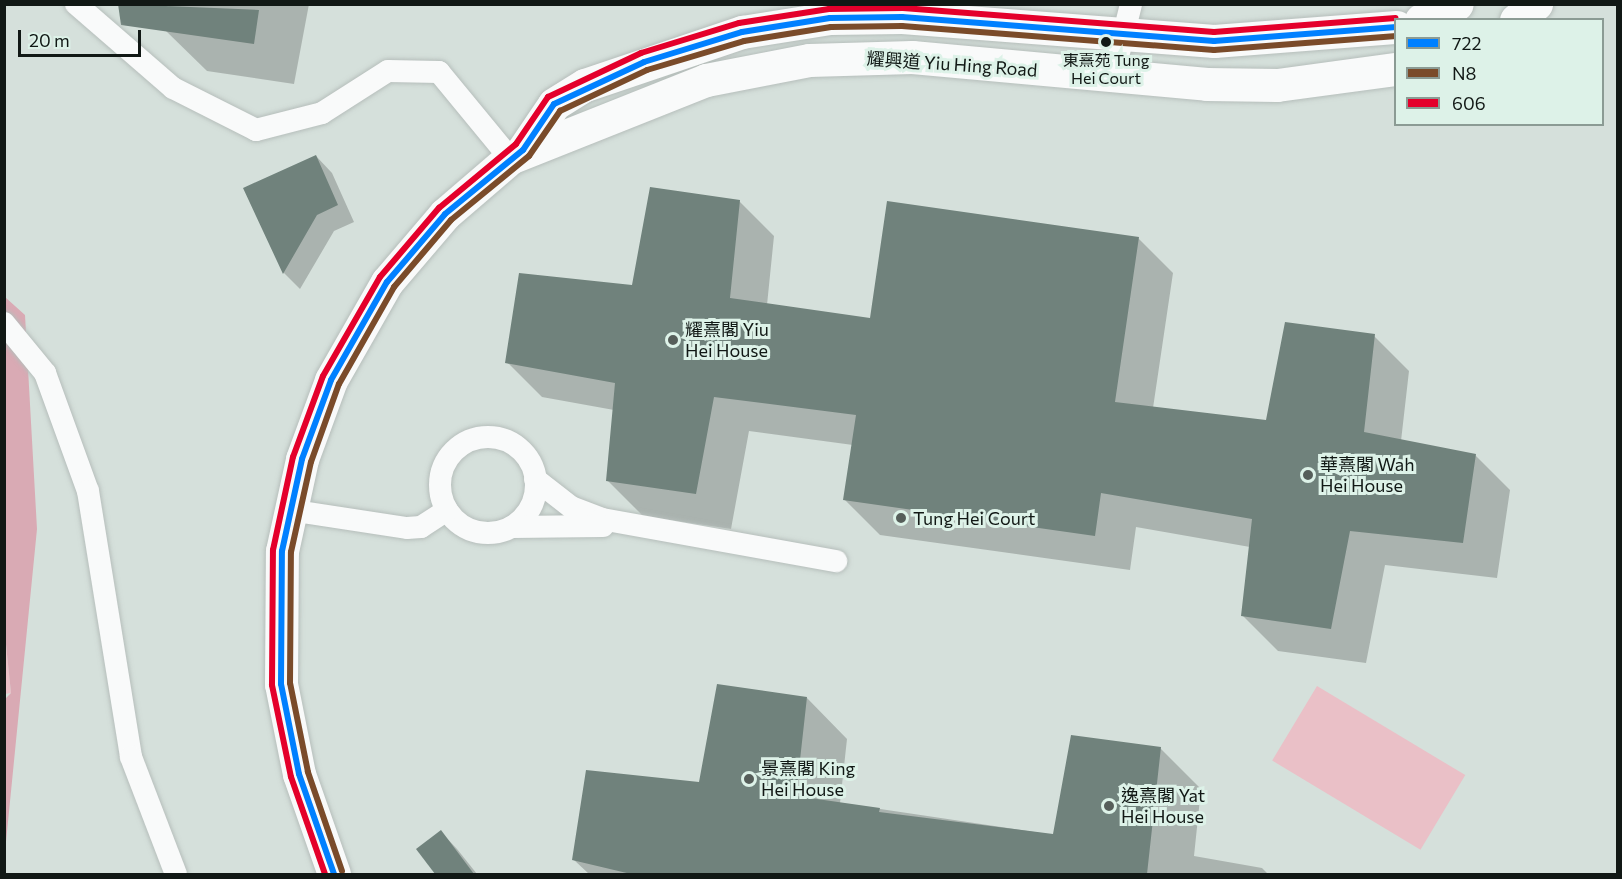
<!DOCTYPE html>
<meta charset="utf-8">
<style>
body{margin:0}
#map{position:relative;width:1622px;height:879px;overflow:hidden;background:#d5e0db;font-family:Commissioner,"Noto Sans TC",sans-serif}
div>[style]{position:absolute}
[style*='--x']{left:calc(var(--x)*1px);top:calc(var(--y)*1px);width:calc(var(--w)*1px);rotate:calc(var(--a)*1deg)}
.green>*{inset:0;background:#eac0c7;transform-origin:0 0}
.forest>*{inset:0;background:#d9aab4}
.shadow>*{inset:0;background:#0003}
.building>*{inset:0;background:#70827c}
.roads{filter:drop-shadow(0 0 2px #b6bebb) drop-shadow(0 0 2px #b6bebb)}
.lane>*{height:22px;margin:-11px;padding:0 11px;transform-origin:11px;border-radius:11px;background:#f9fafa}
.lane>.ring{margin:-11px;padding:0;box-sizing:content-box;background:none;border:22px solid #f9fafa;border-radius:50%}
.secondary>*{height:33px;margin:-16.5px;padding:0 16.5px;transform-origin:16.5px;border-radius:16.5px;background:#f9fafa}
.bus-1>*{height:6px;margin:-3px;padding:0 3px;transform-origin:3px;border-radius:3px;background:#0080ff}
.bus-2>*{height:6px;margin:-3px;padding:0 3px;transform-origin:3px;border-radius:3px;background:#7a4b2a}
.bus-3>*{height:6px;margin:-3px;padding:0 3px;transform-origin:3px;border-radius:3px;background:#e4002b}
.dots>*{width:16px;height:16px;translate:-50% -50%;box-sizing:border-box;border:3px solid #ddf2e8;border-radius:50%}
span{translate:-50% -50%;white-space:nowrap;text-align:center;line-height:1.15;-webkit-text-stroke:6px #ddf2e8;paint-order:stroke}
.bus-label{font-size:16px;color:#111815}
.street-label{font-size:18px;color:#111815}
.poi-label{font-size:18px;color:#111815}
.left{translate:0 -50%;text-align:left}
.frame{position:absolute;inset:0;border:6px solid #111815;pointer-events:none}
.legend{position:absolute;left:1394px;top:18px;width:210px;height:108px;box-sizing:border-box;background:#ddf2e8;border:2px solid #8b9b94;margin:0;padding:8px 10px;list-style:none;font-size:18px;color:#111815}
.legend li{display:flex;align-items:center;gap:12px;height:30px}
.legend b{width:30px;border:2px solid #8b9b94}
.scale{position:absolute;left:18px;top:30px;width:123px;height:27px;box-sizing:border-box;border:3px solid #111815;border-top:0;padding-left:8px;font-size:18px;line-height:21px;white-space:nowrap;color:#111815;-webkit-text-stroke:4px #ddf2e8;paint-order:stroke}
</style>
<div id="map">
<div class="green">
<div style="clip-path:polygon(4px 625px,11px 693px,5px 694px,4px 694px)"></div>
<div style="left:1317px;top:686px;width:173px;height:87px;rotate:31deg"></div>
</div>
<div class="forest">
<div style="clip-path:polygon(5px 297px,25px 315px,37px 529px,5px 852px,4px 700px,11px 693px,4px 625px)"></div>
</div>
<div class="shadow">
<div style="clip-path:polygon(169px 4px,309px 4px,294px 84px,207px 71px,166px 31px)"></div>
<div style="clip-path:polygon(316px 156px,332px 173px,354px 222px,334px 231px,300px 289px,284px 273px,245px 189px)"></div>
<div style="clip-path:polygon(739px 201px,774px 236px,767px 305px,871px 320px,1138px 238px,1173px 273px,1153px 408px,1267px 422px,1374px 336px,1409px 371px,1401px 441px,1475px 455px,1510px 490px,1497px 578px,1385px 565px,1366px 663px,1278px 651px,1243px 616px,1250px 547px,1136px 527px,1130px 570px,880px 535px,845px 500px,853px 445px,749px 431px,731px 529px,643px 516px,608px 481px,614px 410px,542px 397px,507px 362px,633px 286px)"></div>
<div style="clip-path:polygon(807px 698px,847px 739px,840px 803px,1054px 835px,1160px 748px,1201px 789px,1194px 856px,1262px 868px,1268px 874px,589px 874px,574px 860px,700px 784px)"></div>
<div style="clip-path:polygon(441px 832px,457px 849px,477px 874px,437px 874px,418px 850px)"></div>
</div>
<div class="building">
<div style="clip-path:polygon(118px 4px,259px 10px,254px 44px,121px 25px)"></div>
<div style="clip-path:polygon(316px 155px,338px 205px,317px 215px,283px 274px,243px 188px)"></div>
<div style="clip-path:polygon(650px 187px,740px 200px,730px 298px,870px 318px,887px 201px,1139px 237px,1115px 402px,1266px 420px,1285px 322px,1375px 334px,1364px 432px,1476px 454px,1463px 543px,1350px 531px,1331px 629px,1241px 616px,1252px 519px,1101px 493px,1095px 536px,843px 500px,856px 415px,714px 397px,696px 494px,606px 481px,615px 383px,505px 363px,519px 273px,632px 285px)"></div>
<div style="clip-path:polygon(717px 684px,807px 697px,796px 796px,880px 808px,879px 812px,1053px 834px,1071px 735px,1161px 747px,1147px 874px,631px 874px,572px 860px,586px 770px,699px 782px)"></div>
<div style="clip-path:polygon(441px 830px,474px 874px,435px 874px,416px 849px)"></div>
</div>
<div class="roads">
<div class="lane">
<div style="--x:76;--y:4;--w:128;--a:40.9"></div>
<div style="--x:173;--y:88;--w:93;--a:26.8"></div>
<div style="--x:256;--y:130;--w:68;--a:-14.4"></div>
<div style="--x:322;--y:113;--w:78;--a:-32.5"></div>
<div style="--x:388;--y:71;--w:51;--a:1.1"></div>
<div style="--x:439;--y:72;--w:112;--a:50.5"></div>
<div style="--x:1113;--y:77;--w:75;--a:-76.1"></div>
<div style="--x:4;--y:323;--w:65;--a:50.6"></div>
<div style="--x:45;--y:373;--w:126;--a:70"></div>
<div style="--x:88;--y:491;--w:269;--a:80.8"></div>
<div style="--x:131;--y:757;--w:125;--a:69"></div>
<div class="ring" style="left:440px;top:437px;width:74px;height:74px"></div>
<div style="--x:535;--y:479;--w:46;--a:37.9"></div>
<div style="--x:571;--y:507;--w:33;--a:21"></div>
<div style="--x:602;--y:519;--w:238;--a:10.2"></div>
<div style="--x:289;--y:510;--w:119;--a:8.7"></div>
<div style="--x:407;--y:528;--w:14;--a:-4"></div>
<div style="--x:421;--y:527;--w:31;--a:-33"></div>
<div style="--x:512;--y:527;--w:91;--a:-0.6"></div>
</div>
<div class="secondary">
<div style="--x:1421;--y:20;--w:39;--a:-24"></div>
<div style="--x:1516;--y:20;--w:26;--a:-39"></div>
<div style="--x:523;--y:150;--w:55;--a:-56"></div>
<div style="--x:554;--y:104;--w:36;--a:-32"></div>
<div style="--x:585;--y:85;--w:166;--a:-18.7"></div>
<div style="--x:742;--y:32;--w:89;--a:-9"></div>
<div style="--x:830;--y:18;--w:72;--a:-0.8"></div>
<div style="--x:902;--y:17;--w:313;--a:4.4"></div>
<div style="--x:1214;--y:41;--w:183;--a:-4.4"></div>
<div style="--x:334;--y:874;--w:106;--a:-109.3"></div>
<div style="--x:299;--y:774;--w:92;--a:-101.3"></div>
<div style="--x:281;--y:684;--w:133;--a:-89.6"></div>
<div style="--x:282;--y:551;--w:94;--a:-77.7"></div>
<div style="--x:302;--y:459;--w:84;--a:-69.8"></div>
<div style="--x:331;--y:380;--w:113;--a:-60.3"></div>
<div style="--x:387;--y:282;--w:89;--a:-49.5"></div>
<div style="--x:445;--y:214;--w:86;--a:-40.7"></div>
<div style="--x:510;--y:158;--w:211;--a:-21.7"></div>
<div style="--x:706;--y:80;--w:105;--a:-11"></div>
<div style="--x:809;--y:60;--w:103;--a:-1.7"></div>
<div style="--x:912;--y:57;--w:296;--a:5.2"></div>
<div style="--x:1207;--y:84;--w:70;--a:0.8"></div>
<div style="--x:1277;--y:85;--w:120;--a:-7.7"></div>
</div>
</div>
<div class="bus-1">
<div style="--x:334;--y:874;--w:106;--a:-109.3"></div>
<div style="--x:299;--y:774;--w:92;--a:-101.3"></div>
<div style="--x:281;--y:684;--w:133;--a:-89.6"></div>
<div style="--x:282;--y:551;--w:94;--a:-77.7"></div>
<div style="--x:302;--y:459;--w:84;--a:-69.8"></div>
<div style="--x:331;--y:380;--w:113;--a:-60.3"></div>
<div style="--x:387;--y:282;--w:89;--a:-49.5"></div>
<div style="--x:445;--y:214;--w:101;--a:-39.4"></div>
<div style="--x:523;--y:150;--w:55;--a:-56"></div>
<div style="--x:554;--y:104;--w:99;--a:-25"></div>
<div style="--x:644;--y:62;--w:102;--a:-17"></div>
<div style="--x:742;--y:32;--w:89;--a:-9"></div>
<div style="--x:830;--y:18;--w:72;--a:-0.8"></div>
<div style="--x:902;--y:17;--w:313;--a:4.4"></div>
<div style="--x:1214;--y:41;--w:183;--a:-4.4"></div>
</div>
<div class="bus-2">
<div style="--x:342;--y:871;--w:105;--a:-109"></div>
<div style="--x:308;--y:772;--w:91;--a:-101.4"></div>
<div style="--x:290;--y:683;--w:131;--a:-89.6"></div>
<div style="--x:291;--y:552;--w:92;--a:-77.5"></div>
<div style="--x:311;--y:462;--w:83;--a:-70.3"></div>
<div style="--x:339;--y:384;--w:112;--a:-60.4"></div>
<div style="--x:394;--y:287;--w:88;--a:-49.6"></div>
<div style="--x:451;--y:220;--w:101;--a:-39.4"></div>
<div style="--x:529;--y:156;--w:55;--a:-55.4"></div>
<div style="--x:560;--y:111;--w:96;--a:-25.2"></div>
<div style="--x:647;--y:70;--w:101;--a:-16.6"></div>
<div style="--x:744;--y:41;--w:88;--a:-9.1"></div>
<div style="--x:831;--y:27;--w:71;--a:-0.8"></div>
<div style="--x:902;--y:26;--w:313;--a:4.4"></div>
<div style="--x:1214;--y:50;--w:183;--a:-4.4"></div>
</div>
<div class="bus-3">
<div style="--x:325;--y:874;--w:103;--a:-109.3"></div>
<div style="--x:291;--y:777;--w:94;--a:-101.7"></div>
<div style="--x:272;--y:685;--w:135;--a:-89.6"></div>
<div style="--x:273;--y:550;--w:95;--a:-77.9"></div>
<div style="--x:293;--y:457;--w:86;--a:-69.7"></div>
<div style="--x:323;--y:376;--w:114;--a:-60.1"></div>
<div style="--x:380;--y:277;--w:91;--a:-49.5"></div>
<div style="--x:439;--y:208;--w:100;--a:-39.7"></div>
<div style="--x:516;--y:144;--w:57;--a:-55.8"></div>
<div style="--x:548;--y:97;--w:103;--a:-25.3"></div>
<div style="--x:641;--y:53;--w:102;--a:-17"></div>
<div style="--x:739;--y:23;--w:91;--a:-8.8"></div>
<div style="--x:829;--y:9;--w:74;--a:-0.8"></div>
<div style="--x:903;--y:8;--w:312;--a:4.4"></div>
<div style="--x:1214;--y:32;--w:182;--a:-4.4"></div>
</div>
<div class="dots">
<div style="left:1106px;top:42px;background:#111815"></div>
<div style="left:673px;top:340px;background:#565e5a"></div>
<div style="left:1308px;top:475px;background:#565e5a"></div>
<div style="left:901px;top:518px;background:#565e5a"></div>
<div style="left:749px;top:779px;background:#565e5a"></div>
<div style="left:1109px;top:806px;background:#565e5a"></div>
</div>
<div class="bus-label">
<span style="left:1106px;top:69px">東熹苑 Tung<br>Hei Court</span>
</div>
<div class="street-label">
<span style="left:952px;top:64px;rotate:4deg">耀興道 Yiu Hing Road</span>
</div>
<div class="poi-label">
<span class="left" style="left:685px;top:340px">耀熹閣 Yiu<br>Hei House</span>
<span class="left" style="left:1320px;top:475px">華熹閣 Wah<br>Hei House</span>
<span class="left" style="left:913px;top:518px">Tung Hei Court</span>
<span class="left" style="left:761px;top:779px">景熹閣 King<br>Hei House</span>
<span class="left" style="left:1121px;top:806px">逸熹閣 Yat<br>Hei House</span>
</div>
<div class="frame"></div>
<ul class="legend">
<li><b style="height:8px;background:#0080ff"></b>722</li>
<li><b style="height:8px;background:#7a4b2a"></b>N8</li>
<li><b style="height:8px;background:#e4002b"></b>606</li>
</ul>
<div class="scale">20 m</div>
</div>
